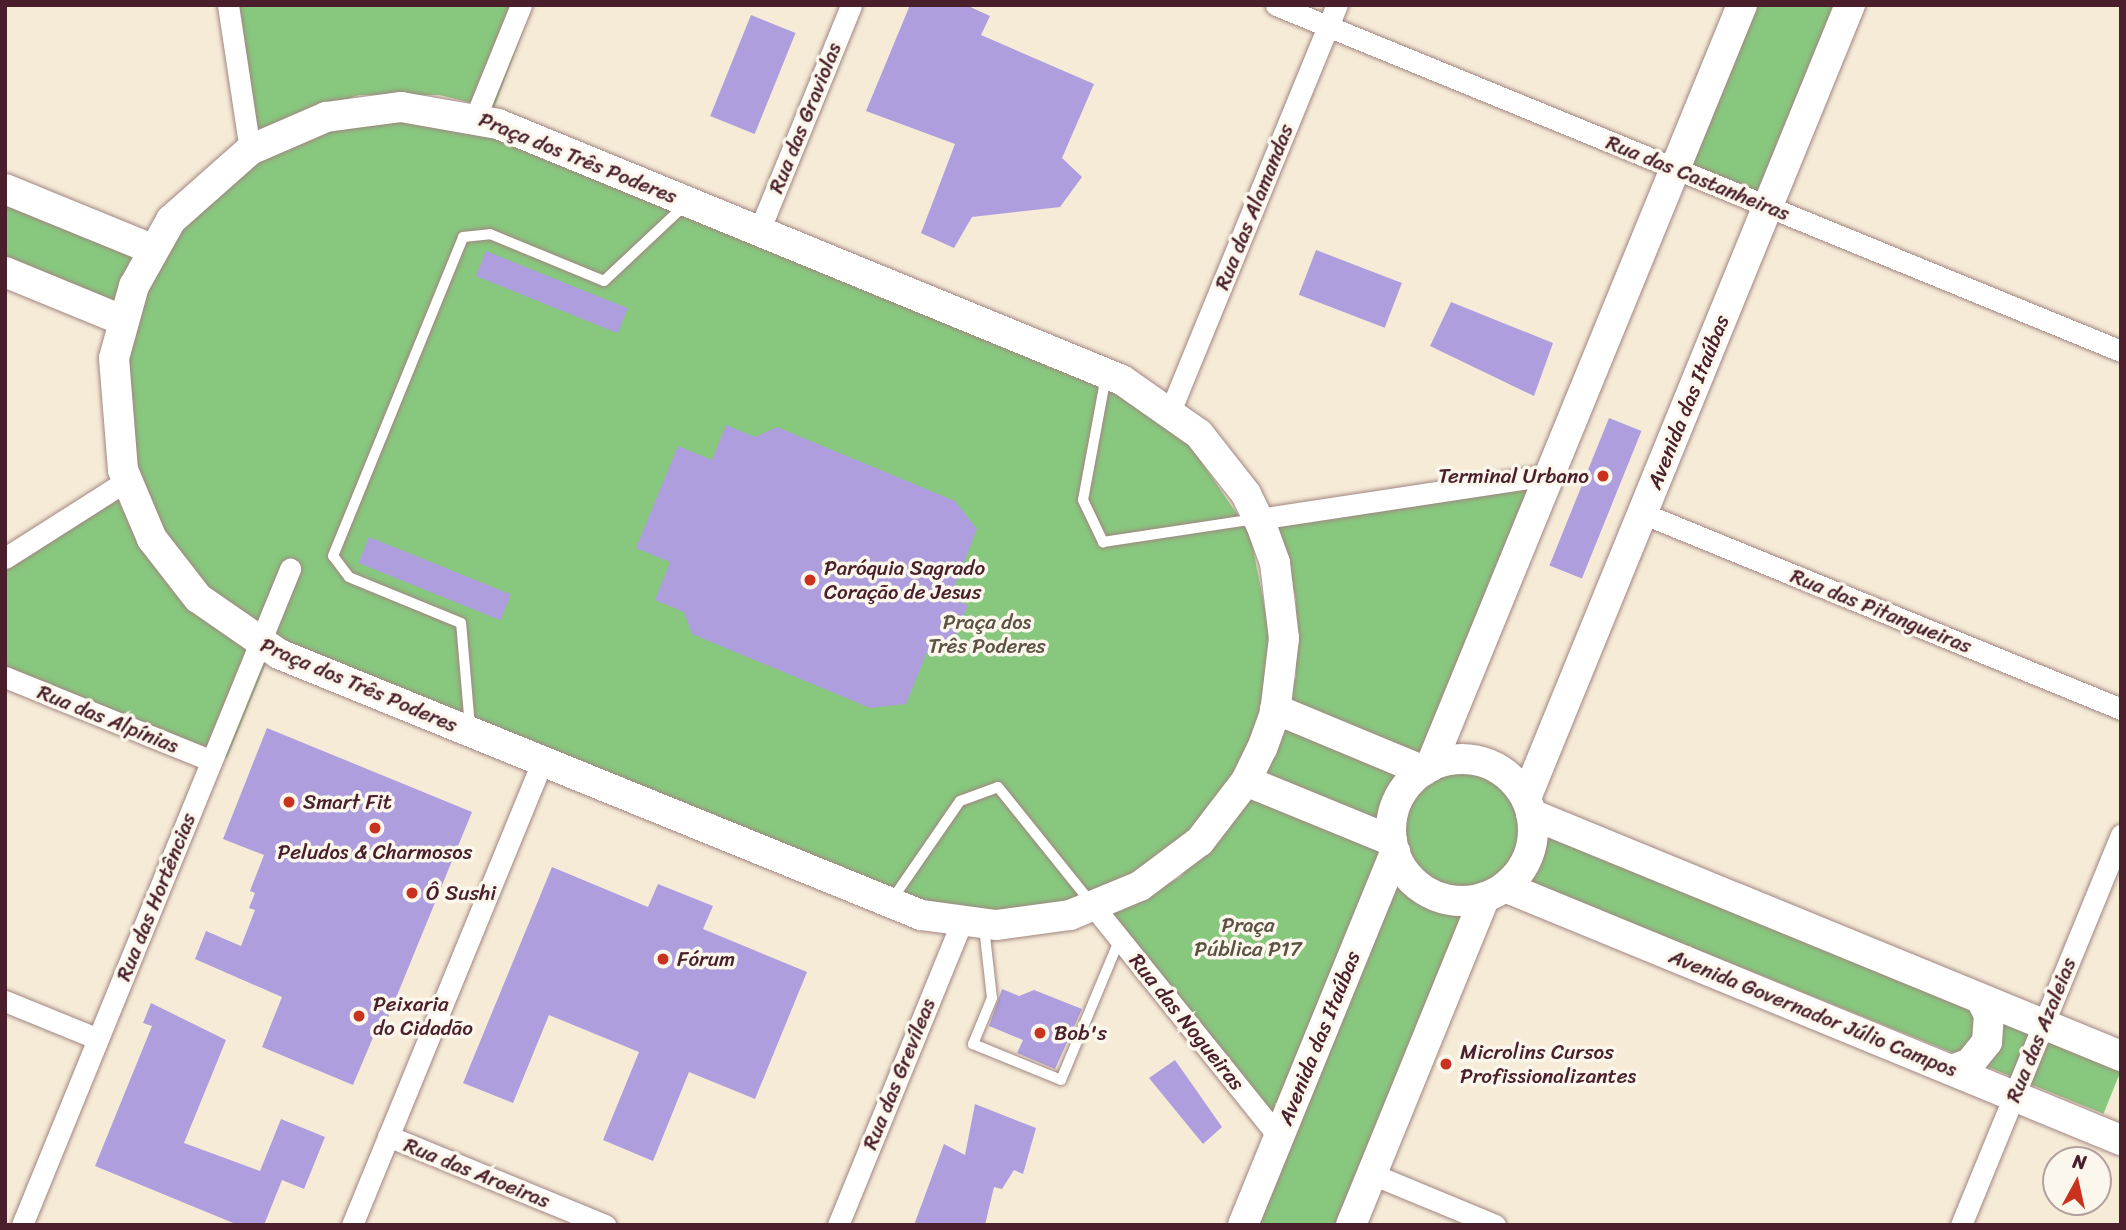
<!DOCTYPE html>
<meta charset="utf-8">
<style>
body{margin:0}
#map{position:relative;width:2126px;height:1230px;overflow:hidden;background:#f6ebd7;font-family:Sriracha,sans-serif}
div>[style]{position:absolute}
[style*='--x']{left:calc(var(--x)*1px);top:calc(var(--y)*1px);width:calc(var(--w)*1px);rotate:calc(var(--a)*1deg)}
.green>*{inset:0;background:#88c77e;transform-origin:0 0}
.round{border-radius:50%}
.building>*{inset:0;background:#ae9ede;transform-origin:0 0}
.roads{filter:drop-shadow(0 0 2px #a08581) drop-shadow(0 0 2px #a08581)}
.lane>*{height:10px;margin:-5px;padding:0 5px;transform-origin:5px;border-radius:5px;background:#fff}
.street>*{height:21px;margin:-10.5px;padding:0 10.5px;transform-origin:10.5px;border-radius:10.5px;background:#fff}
.secondary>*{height:30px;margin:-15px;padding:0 15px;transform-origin:15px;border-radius:15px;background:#fff}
.secondary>.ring{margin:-15px;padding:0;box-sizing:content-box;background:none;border:30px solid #fff;border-radius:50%}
.dots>*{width:19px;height:19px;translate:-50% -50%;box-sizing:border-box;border:4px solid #fbf7ec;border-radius:50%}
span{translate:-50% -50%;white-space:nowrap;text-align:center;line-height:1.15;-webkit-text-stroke:7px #fbf7ec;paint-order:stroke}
.street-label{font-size:21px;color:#4a1f2b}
.poi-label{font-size:21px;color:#4a1f2b}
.right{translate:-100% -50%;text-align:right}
.left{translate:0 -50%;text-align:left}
.park-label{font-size:21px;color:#5d5144}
.frame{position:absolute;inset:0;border:7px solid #4a1f2b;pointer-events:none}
.north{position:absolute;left:2042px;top:1146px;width:70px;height:70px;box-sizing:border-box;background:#fbf7ec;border:2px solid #b4a19f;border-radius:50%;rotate:8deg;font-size:19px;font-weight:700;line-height:28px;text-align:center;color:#4a1f2b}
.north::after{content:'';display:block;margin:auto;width:24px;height:32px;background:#c8321e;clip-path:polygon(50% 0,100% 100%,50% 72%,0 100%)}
</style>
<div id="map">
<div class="green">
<div style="clip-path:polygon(238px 5px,518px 5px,531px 10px,494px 108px,439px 95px,359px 95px,256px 130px)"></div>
<div style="clip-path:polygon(1757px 5px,1835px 5px,1758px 193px,1691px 165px)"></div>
<div style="clip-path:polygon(402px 121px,491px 136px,1132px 400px,1189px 444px,1250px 533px,1270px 635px,1261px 707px,1249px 742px,1233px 775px,1189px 832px,1133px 874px,1065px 902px,995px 911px,922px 900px,286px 641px,208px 588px,164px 532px,136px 465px,129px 359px,147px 291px,182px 229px,260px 160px,329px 131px)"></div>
<div style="clip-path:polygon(5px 204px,132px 256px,113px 301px,5px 257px)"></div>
<div style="clip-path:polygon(1529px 487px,1420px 753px,1380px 805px,1380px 852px,1273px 1115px,1112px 915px,1180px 877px,1251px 799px,1296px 677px,1296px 599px,1277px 525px)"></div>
<div style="clip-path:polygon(117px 497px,139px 545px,187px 607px,266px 663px,227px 758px,5px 667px,5px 568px)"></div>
<div class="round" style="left:1406px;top:774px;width:112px;height:112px"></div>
<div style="left:1547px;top:836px;width:620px;height:49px;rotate:22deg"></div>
<div style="clip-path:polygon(1397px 885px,1418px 903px,1462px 915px,1336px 1225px,1258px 1225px)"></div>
</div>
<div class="building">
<div style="clip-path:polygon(910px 5px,966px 5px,990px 16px,981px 35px,1094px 84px,1062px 158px,1082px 177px,1060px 207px,972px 217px,954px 248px,921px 233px,955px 144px,866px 111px)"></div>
<div style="left:751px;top:15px;width:48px;height:109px;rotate:22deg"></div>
<div style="left:1316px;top:250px;width:92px;height:48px;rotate:21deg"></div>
<div style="left:486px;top:251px;width:153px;height:27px;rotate:22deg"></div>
<div style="clip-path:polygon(1451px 302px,1553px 343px,1534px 396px,1430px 346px)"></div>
<div style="left:1609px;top:418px;width:35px;height:159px;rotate:22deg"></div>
<div style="clip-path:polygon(726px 425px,755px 437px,777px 427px,955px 501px,977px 529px,950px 598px,968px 605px,951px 648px,932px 640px,906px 704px,870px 708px,692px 634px,684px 612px,655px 600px,670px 562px,636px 548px,678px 446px,712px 460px)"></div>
<div style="left:369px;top:537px;width:153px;height:28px;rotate:22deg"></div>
<div style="clip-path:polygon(267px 728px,472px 812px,380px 1037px,374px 1035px,353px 1085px,262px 1047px,282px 997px,195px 959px,206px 931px,241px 946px,255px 910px,249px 908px,255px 893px,250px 891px,264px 855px,223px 839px)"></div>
<div style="clip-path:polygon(552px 867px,648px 907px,658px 884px,713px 906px,703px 929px,807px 972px,755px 1099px,689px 1072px,653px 1161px,603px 1140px,639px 1052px,549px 1015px,513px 1103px,463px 1083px)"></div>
<div style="clip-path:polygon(1002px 989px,1019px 996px,1034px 990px,1082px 1009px,1055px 1069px,1017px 1053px,1023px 1040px,989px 1026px)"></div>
<div style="clip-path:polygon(151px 1003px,226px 1040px,184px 1143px,260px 1171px,281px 1119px,325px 1137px,304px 1189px,282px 1180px,264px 1225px,238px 1225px,95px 1166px,152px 1026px,143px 1023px)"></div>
<div style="clip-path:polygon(1175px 1060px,1222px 1127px,1203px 1144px,1149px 1078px)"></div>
<div style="clip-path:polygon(975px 1104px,1036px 1128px,1023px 1174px,1014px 1170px,1002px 1189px,994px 1187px,985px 1225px,914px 1225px,944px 1144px,965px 1155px)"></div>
</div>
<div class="roads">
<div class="lane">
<div style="--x:1106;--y:376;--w:126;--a:100.5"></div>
<div style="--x:1083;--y:500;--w:47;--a:64.5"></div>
<div style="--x:1103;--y:542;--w:154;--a:-8.6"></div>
<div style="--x:470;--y:727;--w:104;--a:-94.9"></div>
<div style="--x:461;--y:623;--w:121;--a:-157.7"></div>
<div style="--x:349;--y:577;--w:26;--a:-127"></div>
<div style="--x:333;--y:556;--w:344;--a:-67.8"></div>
<div style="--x:463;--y:237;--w:27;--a:-6"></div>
<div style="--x:490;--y:234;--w:123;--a:22.4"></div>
<div style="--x:604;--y:281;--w:112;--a:-43.2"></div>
<div style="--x:891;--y:901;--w:121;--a:-55.4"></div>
<div style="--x:960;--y:801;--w:40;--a:-20.2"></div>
<div style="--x:998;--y:787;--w:150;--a:51.2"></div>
<div style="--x:984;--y:927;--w:71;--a:83.6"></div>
<div style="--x:992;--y:998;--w:50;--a:112.4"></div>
<div style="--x:973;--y:1044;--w:95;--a:22.2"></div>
<div style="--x:1061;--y:1080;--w:154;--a:-67.4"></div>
</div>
<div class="street">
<div style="--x:228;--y:5;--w:147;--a:81.4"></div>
<div style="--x:1276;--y:5;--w:913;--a:22.27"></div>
<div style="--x:476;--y:116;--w:120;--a:-67.9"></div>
<div style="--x:759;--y:231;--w:244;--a:-67.8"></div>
<div style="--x:1171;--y:409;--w:437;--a:-67.7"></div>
<div style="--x:1642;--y:513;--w:518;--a:22.25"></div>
<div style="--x:1258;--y:519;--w:294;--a:-8.6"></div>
<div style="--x:5;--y:558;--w:143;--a:-32.5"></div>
<div style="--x:5;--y:677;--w:223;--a:22.1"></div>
<div style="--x:1094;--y:907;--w:295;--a:51.2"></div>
<div style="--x:5;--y:1001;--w:100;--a:22.2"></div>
<div style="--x:388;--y:1136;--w:235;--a:22.3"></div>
<div style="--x:1372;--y:1174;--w:133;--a:22.5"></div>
<div style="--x:22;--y:1225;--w:709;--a:-67.78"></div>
<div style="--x:352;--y:1225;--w:500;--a:-67.69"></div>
<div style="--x:838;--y:1225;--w:326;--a:-67.8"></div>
<div style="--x:1961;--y:1225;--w:422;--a:-67.7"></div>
</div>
<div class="secondary">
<div style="--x:401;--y:107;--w:98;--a:9.9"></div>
<div style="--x:498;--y:124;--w:674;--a:22.31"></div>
<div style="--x:1122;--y:380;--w:94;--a:35"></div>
<div style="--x:1199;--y:434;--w:76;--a:51.9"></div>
<div style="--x:1246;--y:494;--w:37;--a:64"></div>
<div style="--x:1262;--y:527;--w:38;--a:70"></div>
<div style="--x:1275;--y:563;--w:76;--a:83.2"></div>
<div style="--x:1284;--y:638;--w:76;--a:96.8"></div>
<div style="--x:1275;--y:713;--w:37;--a:110"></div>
<div style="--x:1262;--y:748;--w:37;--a:116"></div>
<div style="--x:1246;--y:781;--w:76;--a:127.5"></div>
<div style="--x:1200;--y:841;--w:75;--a:143.1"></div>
<div style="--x:1140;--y:886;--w:76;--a:157.5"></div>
<div style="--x:1070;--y:915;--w:75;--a:172.3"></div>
<div style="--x:996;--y:925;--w:76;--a:-172.4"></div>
<div style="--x:921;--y:915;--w:693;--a:-157.88"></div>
<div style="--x:279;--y:654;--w:98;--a:-145.3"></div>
<div style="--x:198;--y:598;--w:75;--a:-127.9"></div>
<div style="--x:152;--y:539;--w:75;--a:-112.8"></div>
<div style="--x:123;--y:470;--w:112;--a:-94.6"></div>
<div style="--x:114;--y:358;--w:75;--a:-74.5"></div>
<div style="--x:134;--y:286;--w:76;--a:-60.7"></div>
<div style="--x:171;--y:220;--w:106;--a:-41.5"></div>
<div style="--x:250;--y:150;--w:83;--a:-23.5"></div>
<div style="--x:326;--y:117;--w:76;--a:-7.6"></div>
<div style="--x:5;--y:189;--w:159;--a:22.2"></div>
<div style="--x:5;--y:272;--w:126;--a:22.3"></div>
<div style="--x:1275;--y:709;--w:161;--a:22.6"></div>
<div class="ring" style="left:1391px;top:759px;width:112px;height:112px"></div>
<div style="--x:1430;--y:767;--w:823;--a:-67.73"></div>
<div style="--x:1246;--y:781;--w:158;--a:22.3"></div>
<div style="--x:1526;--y:798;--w:857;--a:-67.78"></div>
<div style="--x:1531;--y:814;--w:638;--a:22.3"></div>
<div style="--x:1505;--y:887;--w:666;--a:22.33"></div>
<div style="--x:1952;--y:1070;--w:19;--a:-21"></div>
<div style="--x:1970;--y:1063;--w:27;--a:-51"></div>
<div style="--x:1987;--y:1042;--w:27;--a:-86"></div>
<div style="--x:1989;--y:1015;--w:18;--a:-117"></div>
<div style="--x:1243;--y:1225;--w:403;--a:-67.8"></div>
<div style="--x:1351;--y:1225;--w:354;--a:-67.8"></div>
</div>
</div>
<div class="dots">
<div style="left:1603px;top:476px;background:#c8321e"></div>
<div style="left:810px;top:580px;background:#c8321e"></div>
<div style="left:289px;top:802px;background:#c8321e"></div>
<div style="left:375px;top:828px;background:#c8321e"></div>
<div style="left:412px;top:893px;background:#c8321e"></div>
<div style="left:663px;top:959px;background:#c8321e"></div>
<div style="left:359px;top:1016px;background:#c8321e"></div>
<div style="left:1040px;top:1033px;background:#c8321e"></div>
<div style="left:1446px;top:1064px;background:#c8321e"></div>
</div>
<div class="street-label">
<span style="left:805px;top:118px;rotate:-68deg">Rua das Graviolas</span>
<span style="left:578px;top:158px;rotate:22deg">Praça dos Três Poderes</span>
<span style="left:1698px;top:178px;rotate:22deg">Rua das Castanheiras</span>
<span style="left:1254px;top:207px;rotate:-68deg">Rua das Alamandas</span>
<span style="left:1688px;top:402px;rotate:-68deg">Avenida das Itaúbas</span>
<span style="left:1881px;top:611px;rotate:22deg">Rua das Pitangueiras</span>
<span style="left:359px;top:685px;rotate:23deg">Praça dos Três Poderes</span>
<span style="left:108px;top:719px;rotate:22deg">Rua das Alpínias</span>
<span style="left:156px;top:897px;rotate:-68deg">Rua das Hortências</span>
<span style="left:1813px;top:1013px;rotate:22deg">Avenida Governador Júlio Campos</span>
<span style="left:1187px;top:1022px;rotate:51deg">Rua das Nogueiras</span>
<span style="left:2041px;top:1030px;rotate:-68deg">Rua das Azaleias</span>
<span style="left:1319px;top:1038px;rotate:-68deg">Avenida das Itaúbas</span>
<span style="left:899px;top:1074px;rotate:-68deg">Rua das Grevíleas</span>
<span style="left:477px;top:1173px;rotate:22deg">Rua das Aroeiras</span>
</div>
<div class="poi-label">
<span class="right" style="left:1589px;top:476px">Terminal Urbano</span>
<span class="left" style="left:824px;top:580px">Paróquia Sagrado<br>Coração de Jesus</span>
<span class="left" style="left:303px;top:802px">Smart Fit</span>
<span style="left:375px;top:852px">Peludos &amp; Charmosos</span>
<span class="left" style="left:426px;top:893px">Ô Sushi</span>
<span class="left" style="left:677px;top:959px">Fórum</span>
<span class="left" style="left:373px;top:1016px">Peixaria<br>do Cidadão</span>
<span class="left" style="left:1054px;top:1033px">Bob's</span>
<span class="left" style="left:1460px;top:1064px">Microlins Cursos<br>Profissionalizantes</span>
</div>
<div class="park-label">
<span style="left:987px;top:634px">Praça dos<br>Três Poderes</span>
<span style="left:1248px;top:937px">Praça<br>Pública P17</span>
</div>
<div class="frame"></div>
<div class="north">N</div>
</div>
